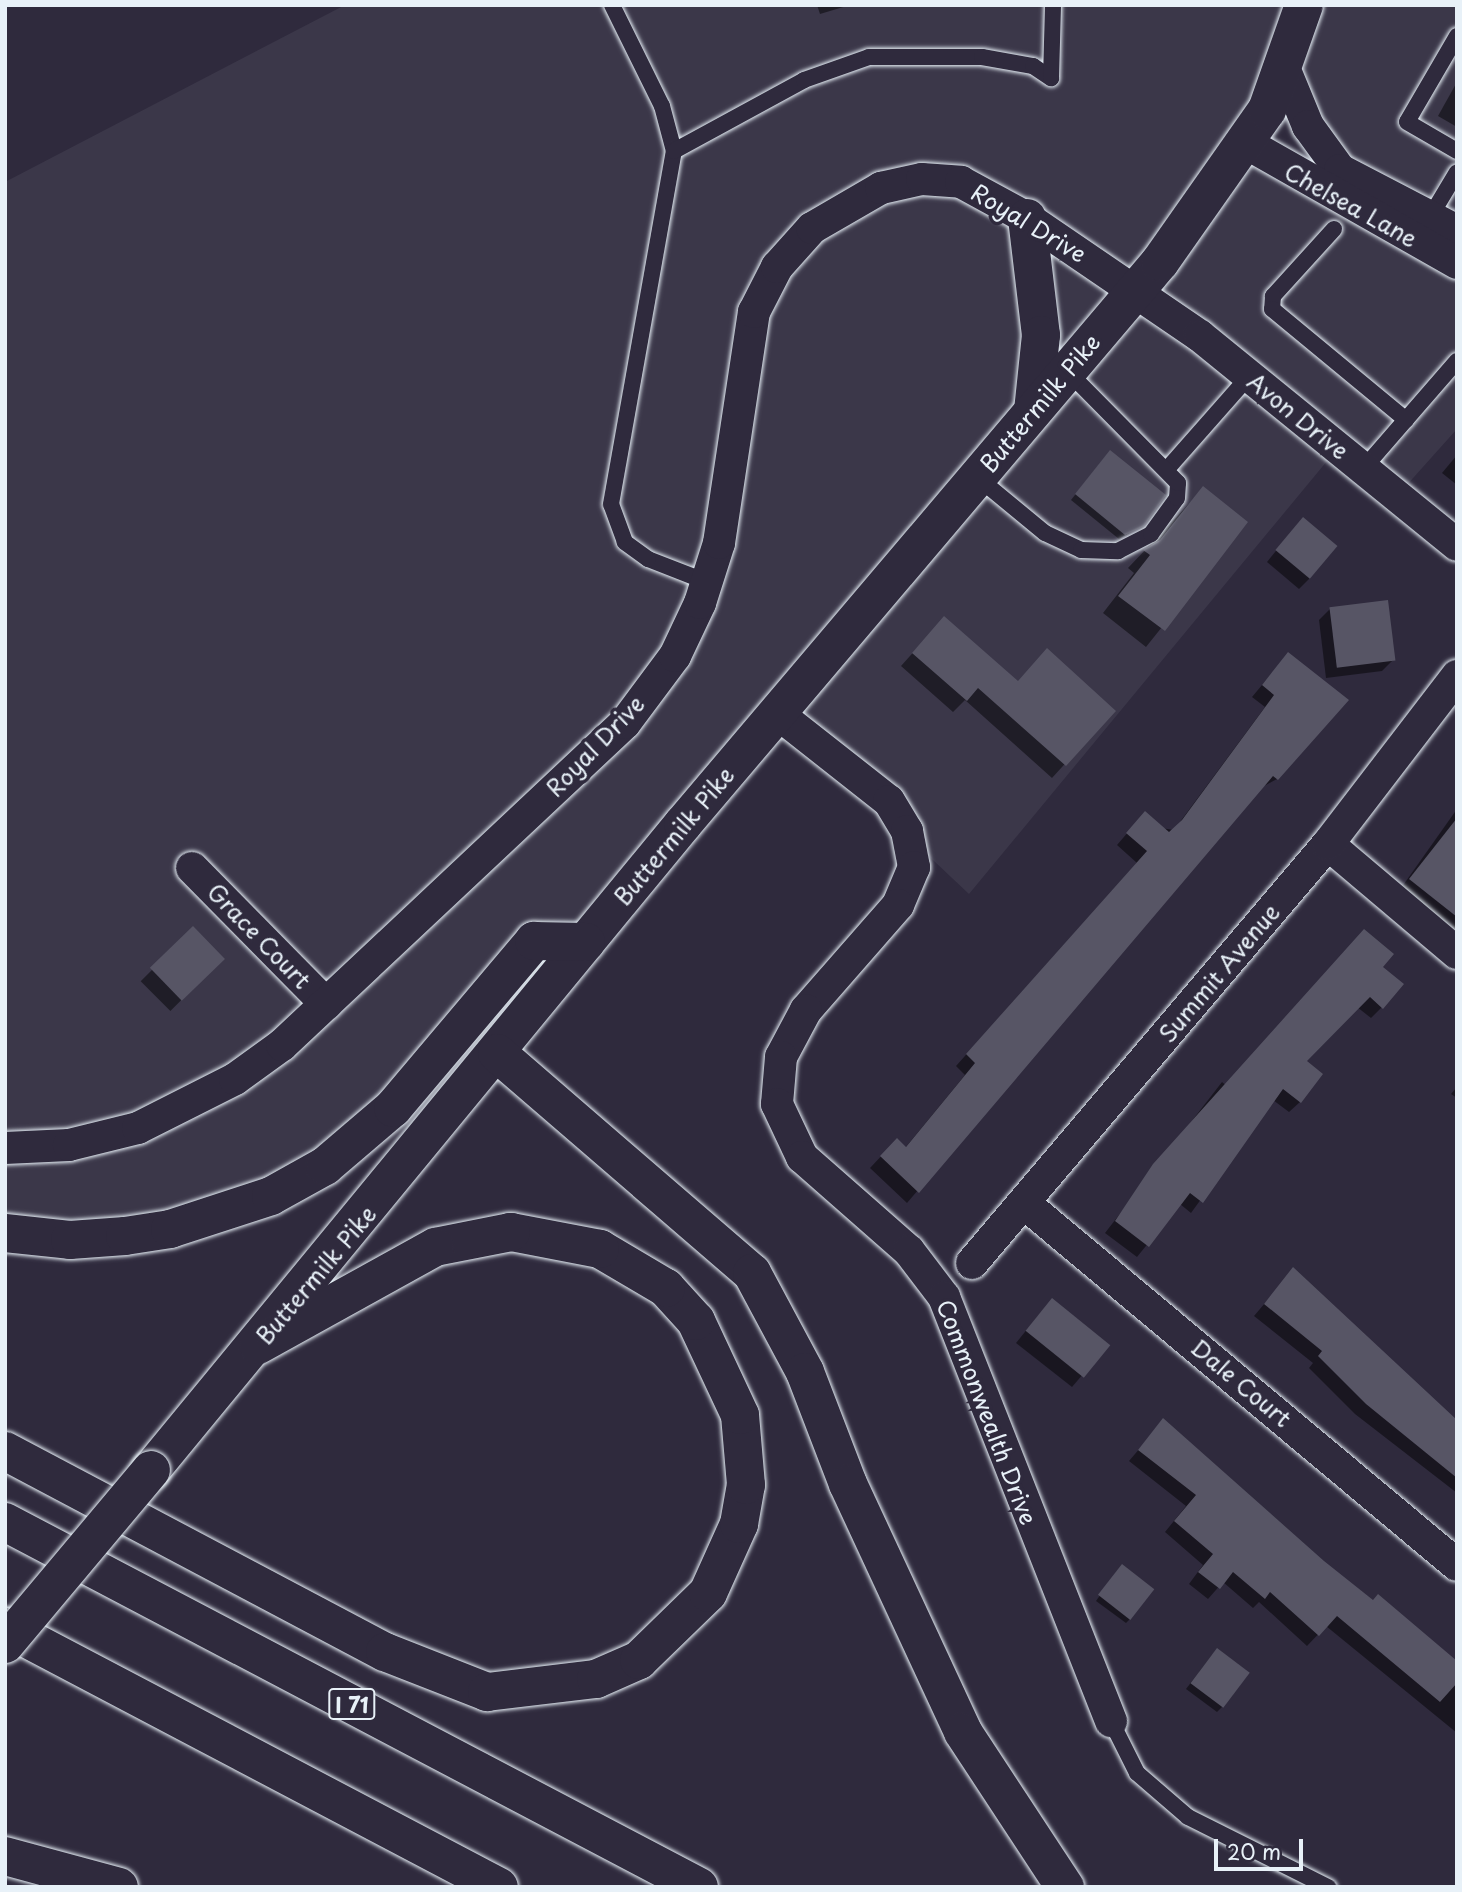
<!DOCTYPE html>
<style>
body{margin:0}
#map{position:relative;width:1462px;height:1892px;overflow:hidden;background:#2f2a3d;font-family:"Playpen Sans",sans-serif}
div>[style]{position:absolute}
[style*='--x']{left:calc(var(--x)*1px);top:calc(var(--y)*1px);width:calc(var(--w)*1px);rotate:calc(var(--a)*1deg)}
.built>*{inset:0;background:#3b3749}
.shadow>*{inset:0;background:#0007;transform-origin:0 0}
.building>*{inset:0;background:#575565;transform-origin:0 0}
.roads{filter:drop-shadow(0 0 2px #e8f1f8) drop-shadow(0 0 2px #e8f1f8)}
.lane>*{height:16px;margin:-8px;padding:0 8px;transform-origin:8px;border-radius:8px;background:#2f2a3d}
.street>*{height:32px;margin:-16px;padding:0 16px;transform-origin:16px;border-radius:16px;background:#2f2a3d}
.secondary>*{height:38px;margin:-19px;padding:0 19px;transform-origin:19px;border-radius:19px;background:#2f2a3d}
.highway>*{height:38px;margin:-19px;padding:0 19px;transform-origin:19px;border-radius:19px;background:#2f2a3d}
.bridges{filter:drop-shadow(0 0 2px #e8f1f8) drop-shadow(0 0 2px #e8f1f8)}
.secondary-bridge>*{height:38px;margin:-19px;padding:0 19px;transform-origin:19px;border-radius:19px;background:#2f2a3d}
span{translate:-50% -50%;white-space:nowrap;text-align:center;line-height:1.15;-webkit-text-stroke:7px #2f2a3d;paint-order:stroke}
.shield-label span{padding:2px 5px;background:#2f2a3d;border:2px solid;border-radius:5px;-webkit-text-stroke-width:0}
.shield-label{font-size:21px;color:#e8f1f8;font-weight:700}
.street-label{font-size:23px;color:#e8f1f8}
.frame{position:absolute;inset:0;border:7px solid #e8f1f8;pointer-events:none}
.scale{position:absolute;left:1214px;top:1839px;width:89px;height:32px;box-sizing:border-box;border:4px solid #e8f1f8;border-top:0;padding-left:9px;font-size:21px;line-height:24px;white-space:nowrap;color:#e8f1f8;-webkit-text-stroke:5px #2f2a3d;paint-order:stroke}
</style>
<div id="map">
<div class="built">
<div style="clip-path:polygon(345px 5px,1457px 5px,1457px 231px,1340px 170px,1285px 71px,1246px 143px,1457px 263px,1457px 429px,1397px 496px,1337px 449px,969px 894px,777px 713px,586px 942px,534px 941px,393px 1108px,241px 1209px,5px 1233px,5px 182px)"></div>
</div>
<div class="shadow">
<div style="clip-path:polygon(817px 5px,850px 5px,820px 14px)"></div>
<div style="clip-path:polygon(1457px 82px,1457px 127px,1438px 116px)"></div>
<div style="clip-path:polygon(1457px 455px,1457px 485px,1442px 473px)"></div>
<div style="clip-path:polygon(1105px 457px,1143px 525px,1119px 539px,1071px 500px)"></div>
<div style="clip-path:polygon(1203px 489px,1246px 522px,1146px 647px,1103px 613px,1134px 573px,1128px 568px)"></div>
<div style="clip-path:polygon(1293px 530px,1310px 578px,1299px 589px,1267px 562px)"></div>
<div style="clip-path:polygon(1330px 609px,1393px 660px,1382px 671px,1326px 678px,1319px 620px)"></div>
<div style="clip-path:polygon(944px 618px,1017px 683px,1113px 711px,1052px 778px,965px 700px,953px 712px,901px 666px)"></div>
<div style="clip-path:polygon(1288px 654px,1347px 700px,1277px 779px,1262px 787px,907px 1203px,870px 1168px,886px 1151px,905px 1148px,965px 1075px,956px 1066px,1137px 863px,1117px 845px,1135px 824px,1174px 830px,1265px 707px,1252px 697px)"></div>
<div style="clip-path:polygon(1457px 809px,1457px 937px,1399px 891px)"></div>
<div style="left:193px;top:929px;width:42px;height:74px;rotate:45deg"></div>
<div style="clip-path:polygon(1381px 967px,1382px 1007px,1371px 1018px,1357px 1007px,1304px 1061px,1300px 1102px,1289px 1112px,1273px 1100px,1191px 1213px,1180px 1204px,1137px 1257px,1105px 1233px,1222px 1082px,1228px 1087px)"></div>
<div style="clip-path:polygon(1457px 1087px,1457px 1098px,1451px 1094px)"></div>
<div style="clip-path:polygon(1293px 1270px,1457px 1423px,1457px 1493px,1355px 1414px,1309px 1368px,1313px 1363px,1254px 1316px)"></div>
<div style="clip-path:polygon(1041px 1312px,1108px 1345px,1072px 1387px,1016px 1343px)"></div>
<div style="clip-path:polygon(1164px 1420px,1323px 1562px,1457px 1665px,1457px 1733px,1326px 1626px,1307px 1646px,1259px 1602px,1253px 1608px,1223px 1582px,1208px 1599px,1189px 1584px,1203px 1565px,1165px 1532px,1186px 1506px,1129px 1461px)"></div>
<div style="clip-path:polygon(1117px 1571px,1131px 1618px,1126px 1623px,1096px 1601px)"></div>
<div style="clip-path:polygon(1212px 1655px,1222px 1707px,1217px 1712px,1186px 1689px)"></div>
</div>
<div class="building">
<div style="clip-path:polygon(1110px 450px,1166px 495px,1144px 526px,1125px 535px,1075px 494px)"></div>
<div style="clip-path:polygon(1203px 486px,1248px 522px,1165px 631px,1118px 596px,1150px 555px,1143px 550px,1160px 540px)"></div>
<div style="left:1303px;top:517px;width:45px;height:43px;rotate:40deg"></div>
<div style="left:1388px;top:600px;width:61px;height:59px;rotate:83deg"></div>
<div style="clip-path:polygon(944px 616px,1018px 681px,1047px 648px,1116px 711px,1066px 766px,978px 688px,967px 701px,912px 653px)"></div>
<div style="clip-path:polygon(1288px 652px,1349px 700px,1278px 780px,1273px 776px,919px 1193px,880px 1156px,897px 1138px,906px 1147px,975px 1063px,966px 1054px,1147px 851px,1126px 833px,1145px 811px,1169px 832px,1182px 820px,1274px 695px,1262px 685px)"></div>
<div style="clip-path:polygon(1457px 818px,1457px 917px,1409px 879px)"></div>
<div style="left:193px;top:926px;width:46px;height:60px;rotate:46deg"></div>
<div style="clip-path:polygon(1364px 929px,1394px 954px,1383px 967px,1404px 984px,1383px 1009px,1370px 997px,1307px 1061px,1323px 1074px,1301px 1103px,1283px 1089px,1203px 1203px,1190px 1193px,1149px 1247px,1115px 1221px,1153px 1164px)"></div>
<div style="clip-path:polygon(1293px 1267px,1457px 1420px,1457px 1478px,1366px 1404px,1318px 1356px,1322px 1351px,1264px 1304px)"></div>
<div style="left:1052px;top:1298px;width:75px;height:42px;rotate:39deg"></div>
<div style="clip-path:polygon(1163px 1418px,1324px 1561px,1373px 1600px,1378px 1594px,1457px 1661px,1457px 1683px,1440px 1702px,1337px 1616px,1319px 1636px,1270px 1592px,1265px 1599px,1233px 1572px,1220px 1589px,1198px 1572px,1213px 1554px,1174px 1521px,1196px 1495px,1138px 1450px)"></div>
<div style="left:1122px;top:1564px;width:41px;height:39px;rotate:38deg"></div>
<div style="left:1217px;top:1648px;width:41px;height:44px;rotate:37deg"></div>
</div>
<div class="roads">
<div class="lane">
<div style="--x:612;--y:5;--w:113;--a:63.7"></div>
<div style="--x:662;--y:106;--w:47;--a:75.1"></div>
<div style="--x:1457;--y:36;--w:99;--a:120.2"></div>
<div style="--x:1407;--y:122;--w:58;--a:30.1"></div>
<div style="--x:1430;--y:217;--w:52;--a:-59"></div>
<div style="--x:1334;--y:229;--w:91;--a:132.3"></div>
<div style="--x:1273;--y:296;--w:13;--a:94"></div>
<div style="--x:1272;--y:309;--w:174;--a:39.6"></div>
<div style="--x:1168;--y:468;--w:123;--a:-48.6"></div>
<div style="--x:1363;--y:469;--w:143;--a:-49"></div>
<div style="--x:977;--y:477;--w:88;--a:39.5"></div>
<div style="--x:1045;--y:533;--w:40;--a:25"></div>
<div style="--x:1081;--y:550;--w:37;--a:2"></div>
<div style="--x:1118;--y:551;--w:37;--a:-27"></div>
<div style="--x:1151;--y:534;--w:44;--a:-54.2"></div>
<div style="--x:1177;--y:498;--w:15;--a:-86"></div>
<div style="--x:1178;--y:483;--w:159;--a:-134.7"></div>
<div style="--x:707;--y:582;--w:63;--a:-158.7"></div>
<div style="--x:648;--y:559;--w:29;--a:-144"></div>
<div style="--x:625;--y:542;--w:40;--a:-110.2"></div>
<div style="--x:611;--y:504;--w:359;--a:-79.9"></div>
<div style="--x:674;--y:151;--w:148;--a:-28.6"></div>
<div style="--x:804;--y:80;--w:69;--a:-19.5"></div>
<div style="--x:869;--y:57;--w:113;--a:0"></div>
<div style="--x:982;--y:57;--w:52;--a:10"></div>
<div style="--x:1033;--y:66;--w:22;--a:34"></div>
<div style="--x:1051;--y:78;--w:73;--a:-88.4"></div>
<div style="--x:1111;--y:1721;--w:58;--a:63.4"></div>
<div style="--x:1137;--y:1773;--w:67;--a:40.8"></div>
<div style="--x:1188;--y:1817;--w:157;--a:26.6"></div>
</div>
<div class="street">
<div style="--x:1285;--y:70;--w:61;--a:67.7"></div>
<div style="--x:1308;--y:126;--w:54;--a:54"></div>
<div style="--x:1340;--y:170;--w:132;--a:27.5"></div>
<div style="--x:1246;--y:143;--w:243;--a:29.6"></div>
<div style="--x:777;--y:713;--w:142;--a:38.2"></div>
<div style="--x:889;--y:801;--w:35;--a:59"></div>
<div style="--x:907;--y:831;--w:37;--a:79"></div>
<div style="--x:914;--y:867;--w:41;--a:112.8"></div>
<div style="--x:898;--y:905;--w:140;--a:131.2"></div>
<div style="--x:806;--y:1010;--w:53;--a:118"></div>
<div style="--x:781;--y:1057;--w:47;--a:94.9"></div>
<div style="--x:777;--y:1104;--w:59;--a:64.7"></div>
<div style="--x:802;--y:1157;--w:142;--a:41.3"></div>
<div style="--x:909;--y:1251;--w:58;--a:52.7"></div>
<div style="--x:944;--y:1297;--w:456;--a:68.5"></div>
<div style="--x:1328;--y:844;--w:169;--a:40.2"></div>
<div style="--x:192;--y:868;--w:191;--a:45.4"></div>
<div style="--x:5;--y:1148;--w:64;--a:-2.7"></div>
<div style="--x:69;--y:1145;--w:71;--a:-13.8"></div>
<div style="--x:138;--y:1128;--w:109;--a:-26.8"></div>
<div style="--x:235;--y:1079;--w:58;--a:-35.9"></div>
<div style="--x:282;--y:1045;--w:470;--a:-43.2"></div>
<div style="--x:625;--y:723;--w:84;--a:-53.3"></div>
<div style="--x:675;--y:656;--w:59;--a:-64.7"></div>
<div style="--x:700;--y:603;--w:63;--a:-72.4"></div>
<div style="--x:719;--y:543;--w:234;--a:-81.4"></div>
<div style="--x:754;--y:312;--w:51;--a:-62.9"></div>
<div style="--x:777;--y:267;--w:52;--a:-48.1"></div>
<div style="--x:812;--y:228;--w:80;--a:-30.1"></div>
<div style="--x:881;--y:188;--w:42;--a:-12.4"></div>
<div style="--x:922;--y:179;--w:39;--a:4"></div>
<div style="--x:961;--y:182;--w:75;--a:28.6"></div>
<div style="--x:1027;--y:218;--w:209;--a:34.3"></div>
<div style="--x:1200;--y:336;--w:331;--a:39.1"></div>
<div style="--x:1024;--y:1203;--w:564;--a:39.9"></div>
<div style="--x:972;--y:1263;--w:550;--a:-49.65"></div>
<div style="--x:1328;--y:844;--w:212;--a:-52.5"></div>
</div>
<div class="secondary">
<div style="--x:1027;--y:218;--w:118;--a:83.2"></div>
<div style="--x:1041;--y:335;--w:76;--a:96"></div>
<div style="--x:151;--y:1470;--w:837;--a:-50.53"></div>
<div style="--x:683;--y:824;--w:737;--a:-49.68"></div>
<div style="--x:1160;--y:262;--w:186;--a:-54.9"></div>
<div style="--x:1267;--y:110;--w:111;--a:-70.6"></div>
</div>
<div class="highway">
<div style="--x:497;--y:1053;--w:337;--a:40.8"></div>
<div style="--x:752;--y:1273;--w:112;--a:61.8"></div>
<div style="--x:805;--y:1372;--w:120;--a:69"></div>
<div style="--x:848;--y:1484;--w:273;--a:65.1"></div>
<div style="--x:963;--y:1732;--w:186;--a:56.7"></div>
<div style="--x:5;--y:1233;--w:65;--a:6.1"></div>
<div style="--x:70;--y:1240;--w:55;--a:-4.2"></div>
<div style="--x:125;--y:1236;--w:46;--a:-8.8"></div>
<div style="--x:170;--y:1229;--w:106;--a:-18.1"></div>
<div style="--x:271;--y:1196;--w:62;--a:-29.1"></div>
<div style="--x:325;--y:1166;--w:89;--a:-40.5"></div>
<div style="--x:393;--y:1108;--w:219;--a:-49.8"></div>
<div style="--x:534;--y:941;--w:52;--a:1.1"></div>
<div style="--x:5;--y:1451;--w:430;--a:27.9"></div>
<div style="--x:385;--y:1652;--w:110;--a:21.4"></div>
<div style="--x:487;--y:1692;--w:110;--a:-6.8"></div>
<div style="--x:596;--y:1679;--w:47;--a:-23.8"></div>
<div style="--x:639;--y:1660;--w:96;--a:-44.2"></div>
<div style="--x:708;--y:1593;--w:76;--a:-65.8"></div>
<div style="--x:739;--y:1524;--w:40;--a:-80"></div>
<div style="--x:746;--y:1485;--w:70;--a:-94.9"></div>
<div style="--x:740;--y:1415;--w:104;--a:-115.1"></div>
<div style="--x:696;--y:1321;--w:45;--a:-132.3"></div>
<div style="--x:666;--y:1288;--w:77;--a:-149.4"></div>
<div style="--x:600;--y:1249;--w:91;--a:-169.2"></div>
<div style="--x:511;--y:1232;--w:77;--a:168.8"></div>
<div style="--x:435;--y:1247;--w:202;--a:151"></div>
<div style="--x:5;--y:1522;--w:784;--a:27.74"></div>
<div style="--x:5;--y:1627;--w:558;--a:27.76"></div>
<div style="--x:5;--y:1856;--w:118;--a:15.2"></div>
</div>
</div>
<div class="bridges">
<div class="secondary-bridge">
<div style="--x:5;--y:1644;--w:227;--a:-50"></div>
</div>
</div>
<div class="shield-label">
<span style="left:352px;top:1704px">I 71</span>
</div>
<div class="street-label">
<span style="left:1351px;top:205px;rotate:29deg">Chelsea Lane</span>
<span style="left:1029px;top:223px;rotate:31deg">Royal Drive</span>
<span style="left:1040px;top:403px;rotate:-50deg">Buttermilk Pike</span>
<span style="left:1298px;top:416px;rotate:39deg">Avon Drive</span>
<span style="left:595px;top:746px;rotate:-46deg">Royal Drive</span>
<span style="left:674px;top:836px;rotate:-50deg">Buttermilk Pike</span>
<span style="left:259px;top:936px;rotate:46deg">Grace Court</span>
<span style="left:1219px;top:973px;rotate:-50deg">Summit Avenue</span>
<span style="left:316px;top:1275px;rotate:-50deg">Buttermilk Pike</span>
<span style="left:1241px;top:1383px;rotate:40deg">Dale Court</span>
<span style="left:987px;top:1412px;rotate:69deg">Commonwealth Drive</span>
</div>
<div class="frame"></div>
<div class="scale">20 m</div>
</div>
